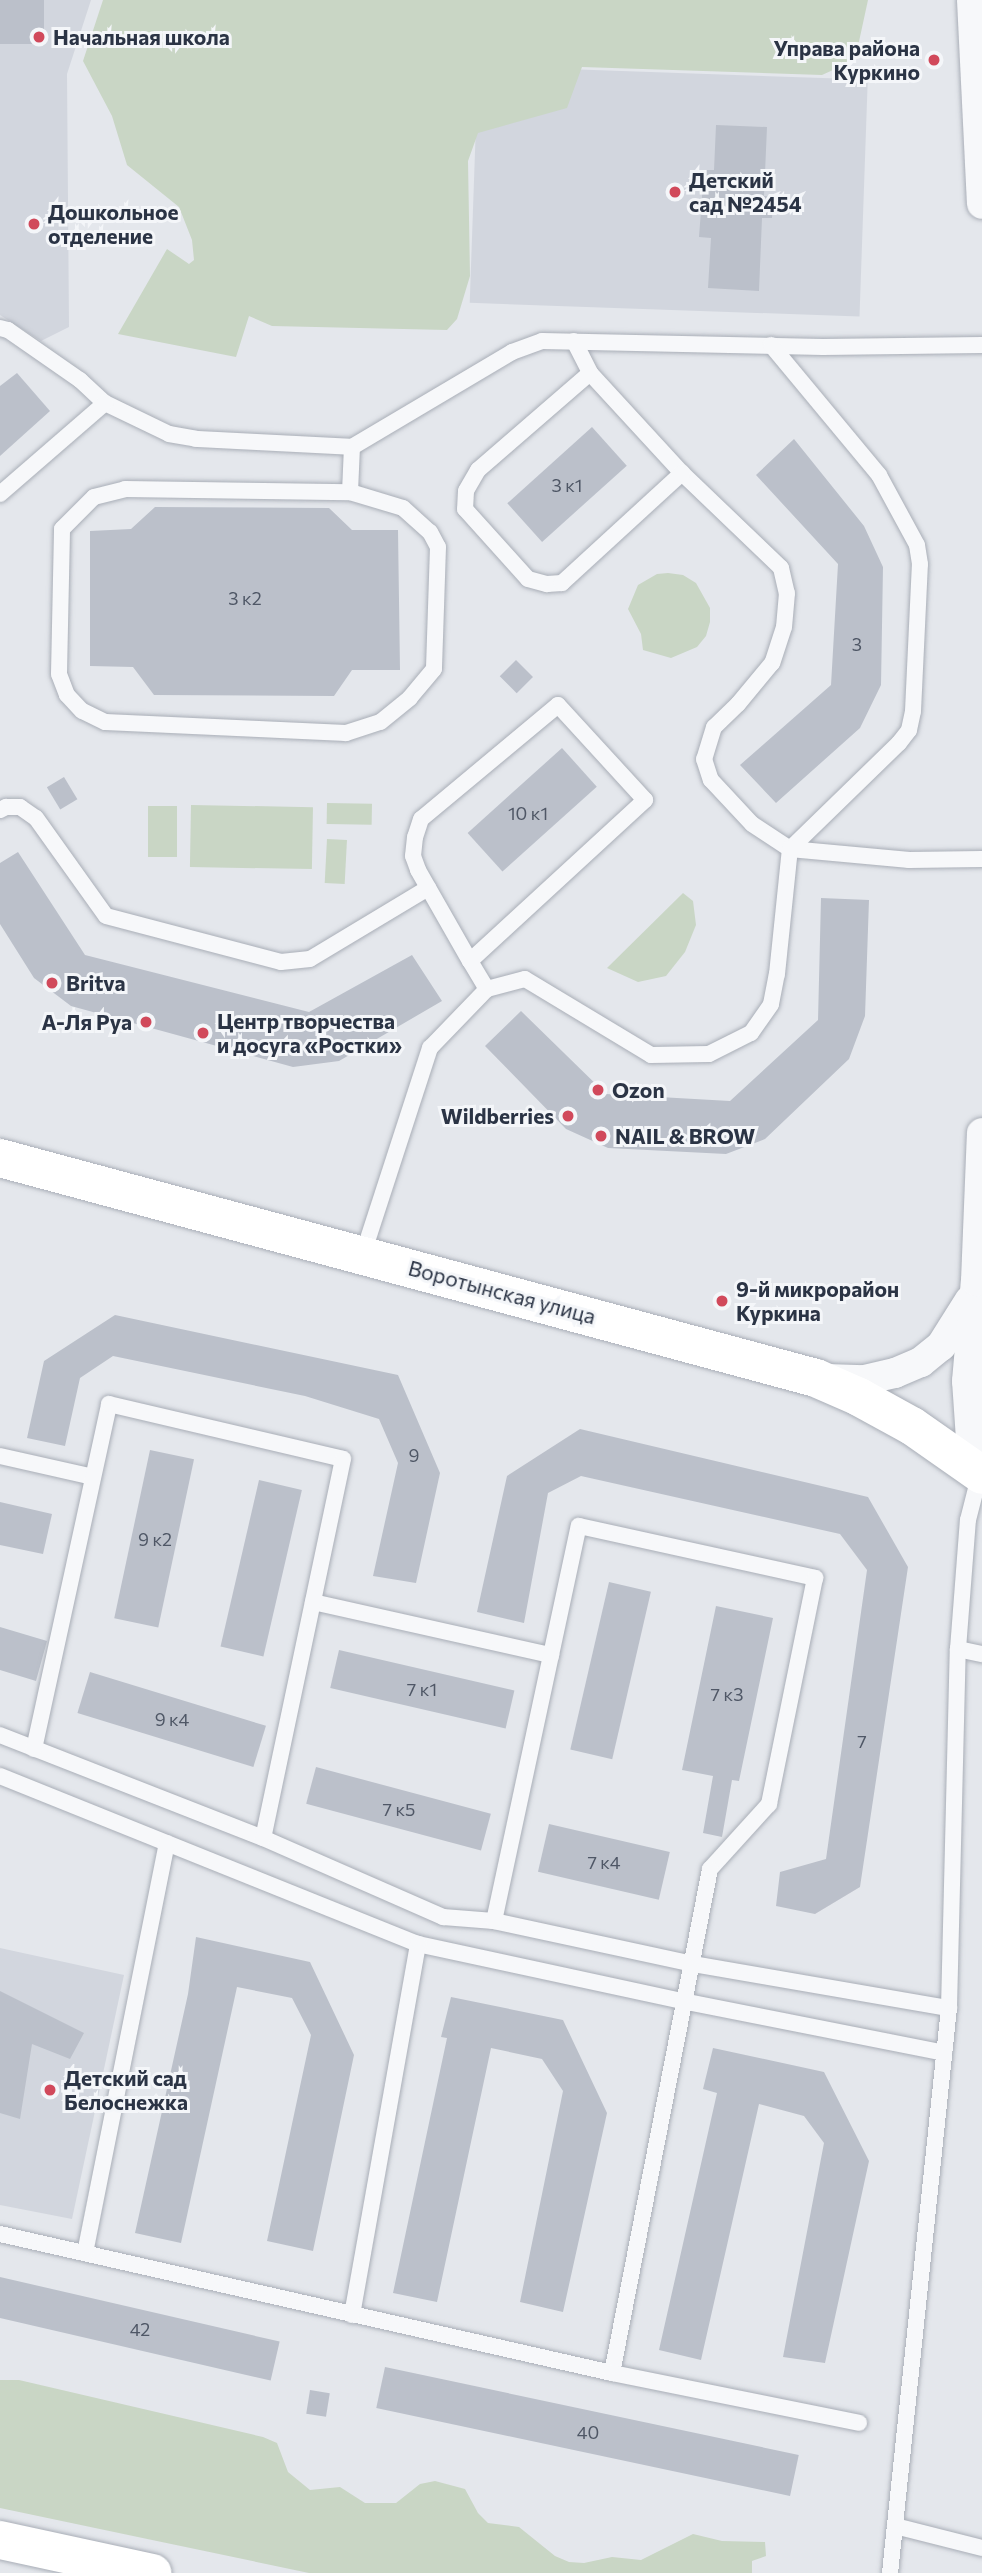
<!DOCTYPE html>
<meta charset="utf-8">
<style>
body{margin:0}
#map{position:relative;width:982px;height:2573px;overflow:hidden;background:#e4e7ec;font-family:Commissioner,sans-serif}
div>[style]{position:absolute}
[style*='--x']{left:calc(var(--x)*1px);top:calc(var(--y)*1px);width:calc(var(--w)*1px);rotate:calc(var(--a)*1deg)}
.built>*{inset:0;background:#d2d6de;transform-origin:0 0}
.green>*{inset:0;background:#c9d6c5;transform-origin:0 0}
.building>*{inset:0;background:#bbc0ca;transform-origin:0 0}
.roads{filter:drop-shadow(0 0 2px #a9aeb7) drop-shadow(0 0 2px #a9aeb7)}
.lane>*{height:16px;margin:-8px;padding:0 8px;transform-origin:8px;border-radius:8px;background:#f7f8fa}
.street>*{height:30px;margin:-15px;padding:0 15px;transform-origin:15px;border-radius:15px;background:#f7f8fa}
.secondary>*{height:38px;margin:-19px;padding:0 19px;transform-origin:19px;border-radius:19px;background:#fff}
.dots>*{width:19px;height:19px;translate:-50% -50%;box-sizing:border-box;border:4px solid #f4f6f9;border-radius:50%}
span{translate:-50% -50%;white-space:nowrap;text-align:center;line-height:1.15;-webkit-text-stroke:6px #f4f6f9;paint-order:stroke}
.number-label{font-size:18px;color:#4f5766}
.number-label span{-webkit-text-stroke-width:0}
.poi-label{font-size:21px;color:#2b3445;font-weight:700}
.left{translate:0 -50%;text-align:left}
.right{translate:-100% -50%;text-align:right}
.street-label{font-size:21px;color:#2b3445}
</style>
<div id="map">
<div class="built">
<div style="clip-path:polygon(0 0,91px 0,67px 74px,69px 327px,41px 341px,0 315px)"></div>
<div style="left:478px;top:66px;width:390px;height:237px;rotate:2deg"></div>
<div style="clip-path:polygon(0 1948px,124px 1975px,72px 2219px,0 2205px)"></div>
</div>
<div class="green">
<div style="clip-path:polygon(103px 0,868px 0,855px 60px,822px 75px,582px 67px,567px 108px,478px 133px,468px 161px,470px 276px,457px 319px,447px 330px,272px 326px,249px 316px,236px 357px,118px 334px,167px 249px,189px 264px,194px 260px,192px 240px,179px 207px,127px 165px,112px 116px,83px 61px)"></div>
<div style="clip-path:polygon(668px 573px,683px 575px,696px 583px,710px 608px,710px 622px,706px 636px,697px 647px,671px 658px,643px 650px,641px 634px,628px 609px,638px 585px,657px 574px)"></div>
<div style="left:327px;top:803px;width:45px;height:21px;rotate:1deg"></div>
<div style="left:191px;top:805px;width:122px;height:62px;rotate:1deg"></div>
<div style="left:148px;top:806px;width:29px;height:51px"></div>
<div style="left:327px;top:839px;width:20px;height:44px;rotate:3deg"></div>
<div style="clip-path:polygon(683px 893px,693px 901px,696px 925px,685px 952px,666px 976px,638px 982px,607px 968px)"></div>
<div style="clip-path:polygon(0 2380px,19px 2380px,263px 2437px,277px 2443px,288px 2472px,310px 2490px,340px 2487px,365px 2503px,396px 2503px,420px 2484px,435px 2481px,465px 2489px,478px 2513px,488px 2523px,519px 2527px,555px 2556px,569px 2562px,584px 2563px,612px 2557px,641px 2560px,693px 2534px,722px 2541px,765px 2542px,766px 2556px,752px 2561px,752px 2573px,309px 2573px,0 2508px)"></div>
</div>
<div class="building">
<div style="left:0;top:0;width:44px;height:44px"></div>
<div style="clip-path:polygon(716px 125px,767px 127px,764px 196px,773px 197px,772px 218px,762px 218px,759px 291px,708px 288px,711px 238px,699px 237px,704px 170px,714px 170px)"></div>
<div style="clip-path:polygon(17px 373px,50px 411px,0 456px,0 386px)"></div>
<div style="left:592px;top:427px;width:52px;height:114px;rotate:48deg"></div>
<div style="clip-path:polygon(794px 439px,864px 526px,883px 567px,881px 685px,860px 728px,776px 803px,740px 765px,831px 685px,838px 564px,756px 475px)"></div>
<div style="clip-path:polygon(155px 507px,329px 508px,352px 530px,398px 530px,400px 670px,352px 670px,334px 696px,154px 695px,133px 667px,90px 666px,90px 531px,131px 529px)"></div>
<div style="left:516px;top:660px;width:24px;height:23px;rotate:45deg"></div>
<div style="left:562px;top:748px;width:52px;height:127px;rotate:48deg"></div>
<div style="left:64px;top:777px;width:26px;height:20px;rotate:59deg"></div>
<div style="clip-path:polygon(18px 852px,85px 955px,309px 1012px,412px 955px,442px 1001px,339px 1061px,293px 1067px,71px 1006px,34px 978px,0 924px,0 863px)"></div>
<div style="clip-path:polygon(821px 898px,869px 900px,865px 1016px,849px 1059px,765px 1139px,726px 1154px,608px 1148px,566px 1129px,485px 1046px,521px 1011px,606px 1094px,730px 1101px,818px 1020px)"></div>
<div style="clip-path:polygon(115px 1315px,398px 1375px,440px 1473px,416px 1583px,373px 1576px,398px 1463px,379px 1419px,305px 1396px,113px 1356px,80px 1378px,65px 1446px,27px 1438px,44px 1361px)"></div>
<div style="clip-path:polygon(580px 1429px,868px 1497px,908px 1567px,860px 1887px,815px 1914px,776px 1906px,780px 1872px,826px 1859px,867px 1570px,840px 1534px,581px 1476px,548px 1493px,524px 1623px,477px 1612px,507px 1476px)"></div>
<div style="left:150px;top:1450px;width:45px;height:172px;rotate:12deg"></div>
<div style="left:259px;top:1480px;width:44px;height:171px;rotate:13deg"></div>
<div style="clip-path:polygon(0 1502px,52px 1514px,43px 1554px,0 1545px)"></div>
<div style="left:609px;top:1582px;width:43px;height:172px;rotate:13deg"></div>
<div style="clip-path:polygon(716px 1606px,773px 1618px,739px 1781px,732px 1780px,722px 1837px,703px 1833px,713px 1776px,682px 1770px)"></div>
<div style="clip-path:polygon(0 1627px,47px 1641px,36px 1681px,0 1670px)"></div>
<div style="left:339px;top:1650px;width:180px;height:39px;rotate:13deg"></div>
<div style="left:90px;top:1672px;width:184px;height:43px;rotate:17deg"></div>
<div style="left:316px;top:1767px;width:181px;height:38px;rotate:15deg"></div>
<div style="left:549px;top:1824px;width:124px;height:49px;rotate:13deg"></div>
<div style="clip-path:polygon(196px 1937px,310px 1962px,354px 2055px,313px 2251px,267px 2241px,311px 2035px,292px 1998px,237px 1987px,181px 2243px,135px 2233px,188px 1994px)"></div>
<div style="clip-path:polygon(0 1991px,84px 2033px,70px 2059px,32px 2044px,20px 2119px,0 2113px)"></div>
<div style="clip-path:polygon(451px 1997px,563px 2020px,607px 2113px,563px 2312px,520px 2302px,563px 2091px,542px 2059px,491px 2048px,437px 2302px,393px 2293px,447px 2038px,441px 2037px)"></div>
<div style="clip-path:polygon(713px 2048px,824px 2072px,869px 2161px,825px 2363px,783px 2357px,824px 2143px,804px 2116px,759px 2104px,701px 2360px,659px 2350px,717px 2093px,703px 2089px)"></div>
<div style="left:0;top:2277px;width:287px;height:40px;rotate:13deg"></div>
<div style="left:385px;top:2367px;width:423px;height:42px;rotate:12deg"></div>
<div style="left:310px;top:2390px;width:20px;height:24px;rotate:9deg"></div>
</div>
<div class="roads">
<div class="lane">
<div style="--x:0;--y:328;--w:8;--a:14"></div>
<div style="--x:8;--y:330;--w:88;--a:34.8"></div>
<div style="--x:80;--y:380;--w:34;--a:43"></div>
<div style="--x:105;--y:403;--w:71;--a:25.8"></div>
<div style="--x:169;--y:434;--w:27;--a:10"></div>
<div style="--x:196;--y:439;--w:156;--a:2.9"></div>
<div style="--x:352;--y:447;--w:186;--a:-30.7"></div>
<div style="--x:512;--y:352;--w:32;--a:-20"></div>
<div style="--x:542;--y:341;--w:281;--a:1.2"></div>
<div style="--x:823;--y:347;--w:159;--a:-0.7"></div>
<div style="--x:574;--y:341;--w:36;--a:63"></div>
<div style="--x:590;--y:373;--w:136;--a:47.4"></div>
<div style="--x:682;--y:473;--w:137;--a:43.8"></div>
<div style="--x:781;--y:568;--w:26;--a:77"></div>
<div style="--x:787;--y:593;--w:34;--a:95"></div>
<div style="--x:784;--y:627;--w:38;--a:108"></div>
<div style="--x:772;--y:663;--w:53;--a:129.7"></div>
<div style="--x:738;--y:704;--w:33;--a:136"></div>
<div style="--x:714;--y:727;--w:34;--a:107"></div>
<div style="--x:704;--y:759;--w:22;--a:72"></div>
<div style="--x:711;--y:780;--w:60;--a:47"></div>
<div style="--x:752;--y:824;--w:45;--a:33.3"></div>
<div style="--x:790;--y:849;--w:152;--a:-44.2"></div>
<div style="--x:899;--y:743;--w:16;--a:-52"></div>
<div style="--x:909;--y:730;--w:19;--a:-78"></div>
<div style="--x:913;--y:711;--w:147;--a:-87.3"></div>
<div style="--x:920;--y:564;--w:19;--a:-99"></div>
<div style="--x:917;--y:545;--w:80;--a:-118.5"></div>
<div style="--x:879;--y:475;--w:169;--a:-129.7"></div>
<div style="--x:590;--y:373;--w:148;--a:139.1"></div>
<div style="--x:478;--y:470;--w:24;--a:120"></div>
<div style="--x:466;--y:491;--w:18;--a:93"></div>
<div style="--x:465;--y:509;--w:94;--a:48"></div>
<div style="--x:528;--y:579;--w:20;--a:15"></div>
<div style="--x:547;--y:584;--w:15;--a:-4"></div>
<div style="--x:562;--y:583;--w:163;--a:-42.5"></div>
<div style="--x:350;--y:492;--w:55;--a:16.8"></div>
<div style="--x:403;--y:508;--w:36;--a:42"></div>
<div style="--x:430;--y:532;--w:17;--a:62"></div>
<div style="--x:438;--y:547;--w:122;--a:91.9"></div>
<div style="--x:434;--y:669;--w:38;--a:130"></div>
<div style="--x:410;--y:698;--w:38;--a:141"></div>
<div style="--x:380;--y:722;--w:36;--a:162"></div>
<div style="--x:346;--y:733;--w:241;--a:-177.4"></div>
<div style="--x:105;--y:722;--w:25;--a:-154"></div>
<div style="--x:82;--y:711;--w:22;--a:-133"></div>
<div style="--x:67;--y:695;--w:22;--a:-111"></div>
<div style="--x:59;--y:674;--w:145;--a:-88.8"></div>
<div style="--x:62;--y:529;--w:45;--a:-45"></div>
<div style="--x:94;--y:497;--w:32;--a:-14"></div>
<div style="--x:125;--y:489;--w:225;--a:0.8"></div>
<div style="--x:350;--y:492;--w:45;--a:-87.5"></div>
<div style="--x:0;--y:494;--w:139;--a:-40.9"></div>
<div style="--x:0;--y:810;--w:7;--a:-27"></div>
<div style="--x:6;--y:807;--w:14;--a:0"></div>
<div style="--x:20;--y:807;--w:19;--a:35"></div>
<div style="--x:36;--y:818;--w:120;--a:54.5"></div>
<div style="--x:106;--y:916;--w:181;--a:14.7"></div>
<div style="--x:281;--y:962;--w:29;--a:-6"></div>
<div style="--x:310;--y:959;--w:138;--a:-31"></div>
<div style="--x:470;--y:961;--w:238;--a:-42.6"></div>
<div style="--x:645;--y:800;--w:129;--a:-132.5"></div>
<div style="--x:558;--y:705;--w:178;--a:140.2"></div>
<div style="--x:421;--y:819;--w:19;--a:108"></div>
<div style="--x:415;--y:837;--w:19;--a:96"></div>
<div style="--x:413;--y:856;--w:15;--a:70"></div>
<div style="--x:418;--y:870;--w:105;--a:60.3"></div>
<div style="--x:470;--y:961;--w:33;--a:59"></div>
<div style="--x:363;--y:1254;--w:217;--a:-72"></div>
<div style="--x:430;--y:1048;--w:82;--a:-46"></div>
<div style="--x:487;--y:989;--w:39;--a:-15"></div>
<div style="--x:525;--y:979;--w:147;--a:31.1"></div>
<div style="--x:651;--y:1055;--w:58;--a:-1"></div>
<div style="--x:709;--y:1054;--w:47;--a:-26.6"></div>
<div style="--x:751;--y:1033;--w:35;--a:-55"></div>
<div style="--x:771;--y:1004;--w:31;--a:-79"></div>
<div style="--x:777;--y:974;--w:126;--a:-84.1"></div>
<div style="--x:790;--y:849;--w:120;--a:5.3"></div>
<div style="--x:909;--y:860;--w:73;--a:-0.8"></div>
<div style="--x:0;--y:1456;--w:95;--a:12.7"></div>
<div style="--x:313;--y:1602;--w:244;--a:12.6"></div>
<div style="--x:958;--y:1649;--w:25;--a:12"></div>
<div style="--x:0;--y:1735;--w:282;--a:21.4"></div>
<div style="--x:263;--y:1838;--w:197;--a:23.7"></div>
<div style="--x:443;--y:1917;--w:51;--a:4.5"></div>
<div style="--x:494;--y:1921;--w:204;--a:12.2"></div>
<div style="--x:693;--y:1964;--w:260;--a:9.8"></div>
<div style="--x:34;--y:1749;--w:353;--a:-77.7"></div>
<div style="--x:109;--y:1404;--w:240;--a:13.2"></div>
<div style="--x:343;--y:1459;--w:387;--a:101.9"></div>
<div style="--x:0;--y:1776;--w:450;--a:21.9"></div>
<div style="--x:418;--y:1944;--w:275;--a:12.2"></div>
<div style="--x:687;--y:2002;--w:262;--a:11.2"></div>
<div style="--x:494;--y:1921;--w:404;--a:-77.9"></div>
<div style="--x:579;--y:1526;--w:242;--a:12.4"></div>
<div style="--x:815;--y:1578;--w:231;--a:101.5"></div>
<div style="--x:769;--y:1804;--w:88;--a:132.2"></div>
<div style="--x:710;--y:1869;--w:513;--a:101"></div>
<div style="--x:0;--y:2234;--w:628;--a:12.8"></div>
<div style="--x:612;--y:2373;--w:252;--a:11.4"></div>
<div style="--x:85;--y:2253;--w:418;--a:-78.7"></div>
<div style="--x:352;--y:2315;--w:377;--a:-79.9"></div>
<div style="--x:895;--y:2526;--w:90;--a:14.2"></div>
<div style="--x:890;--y:2573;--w:568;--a:-84.04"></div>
<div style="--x:949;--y:2008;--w:359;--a:-88.6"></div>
<div style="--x:958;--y:1649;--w:129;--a:-85.6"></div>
<div style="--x:968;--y:1520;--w:49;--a:-75.7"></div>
</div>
<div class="street">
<div style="--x:972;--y:0;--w:204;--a:87.2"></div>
<div style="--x:826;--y:1379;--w:38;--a:2"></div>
<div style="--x:864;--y:1380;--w:32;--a:-13"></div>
<div style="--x:895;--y:1373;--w:28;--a:-23"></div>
<div style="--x:921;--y:1362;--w:26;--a:-39"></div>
<div style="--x:941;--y:1346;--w:54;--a:-57.8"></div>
<div style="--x:980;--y:1473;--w:35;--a:-105"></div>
<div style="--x:971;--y:1439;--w:58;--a:-93.9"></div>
<div style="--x:967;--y:1381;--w:100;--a:-84.9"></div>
<div style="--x:976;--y:1281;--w:148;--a:-87.7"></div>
</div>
<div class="secondary">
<div style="--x:0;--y:1158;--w:845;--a:15.09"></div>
<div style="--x:816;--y:1378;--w:47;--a:23.8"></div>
<div style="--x:859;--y:1397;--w:60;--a:28.7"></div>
<div style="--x:912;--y:1426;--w:85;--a:35"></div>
<div style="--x:0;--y:2540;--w:156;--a:12.2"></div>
</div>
</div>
<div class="dots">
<div style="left:39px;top:37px;background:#d1495b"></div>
<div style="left:934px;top:60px;background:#d1495b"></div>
<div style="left:675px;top:192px;background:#d1495b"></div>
<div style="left:34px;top:224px;background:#d1495b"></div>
<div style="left:52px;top:983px;background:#d1495b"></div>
<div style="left:146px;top:1022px;background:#d1495b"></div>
<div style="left:203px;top:1033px;background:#d1495b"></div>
<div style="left:598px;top:1090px;background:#d1495b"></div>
<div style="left:568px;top:1116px;background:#d1495b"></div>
<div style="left:601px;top:1136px;background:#d1495b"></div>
<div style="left:722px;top:1301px;background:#d1495b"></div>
<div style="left:50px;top:2090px;background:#d1495b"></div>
</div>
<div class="number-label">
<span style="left:567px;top:485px">3 к1</span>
<span style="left:245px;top:598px">3 к2</span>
<span style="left:857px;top:644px">3</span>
<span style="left:528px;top:813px">10 к1</span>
<span style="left:414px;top:1455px">9</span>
<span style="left:155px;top:1539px">9 к2</span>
<span style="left:422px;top:1689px">7 к1</span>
<span style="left:727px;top:1694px">7 к3</span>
<span style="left:172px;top:1719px">9 к4</span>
<span style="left:862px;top:1741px">7</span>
<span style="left:399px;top:1809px">7 к5</span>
<span style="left:604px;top:1862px">7 к4</span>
<span style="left:140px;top:2329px">42</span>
<span style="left:588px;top:2432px">40</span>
</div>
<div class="poi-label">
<span class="left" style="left:53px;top:37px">Начальная школа</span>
<span class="right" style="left:920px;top:60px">Управа района<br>Куркино</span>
<span class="left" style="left:689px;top:192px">Детский<br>сад №2454</span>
<span class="left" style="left:48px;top:224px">Дошкольное<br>отделение</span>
<span class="left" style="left:66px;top:983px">Britva</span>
<span class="left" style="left:217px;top:1033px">Центр творчества<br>и досуга «Ростки»</span>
<span class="right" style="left:132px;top:1022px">А-Ля Руа</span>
<span class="left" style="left:612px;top:1090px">Ozon</span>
<span class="right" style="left:554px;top:1116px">Wildberries</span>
<span class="left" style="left:615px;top:1136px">NAIL &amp; BROW</span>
<span class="left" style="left:736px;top:1301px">9-й микрорайон<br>Куркина</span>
<span class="left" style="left:64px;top:2090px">Детский сад<br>Белоснежка</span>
</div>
<div class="street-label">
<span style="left:502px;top:1292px;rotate:15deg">Воротынская улица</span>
</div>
</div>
